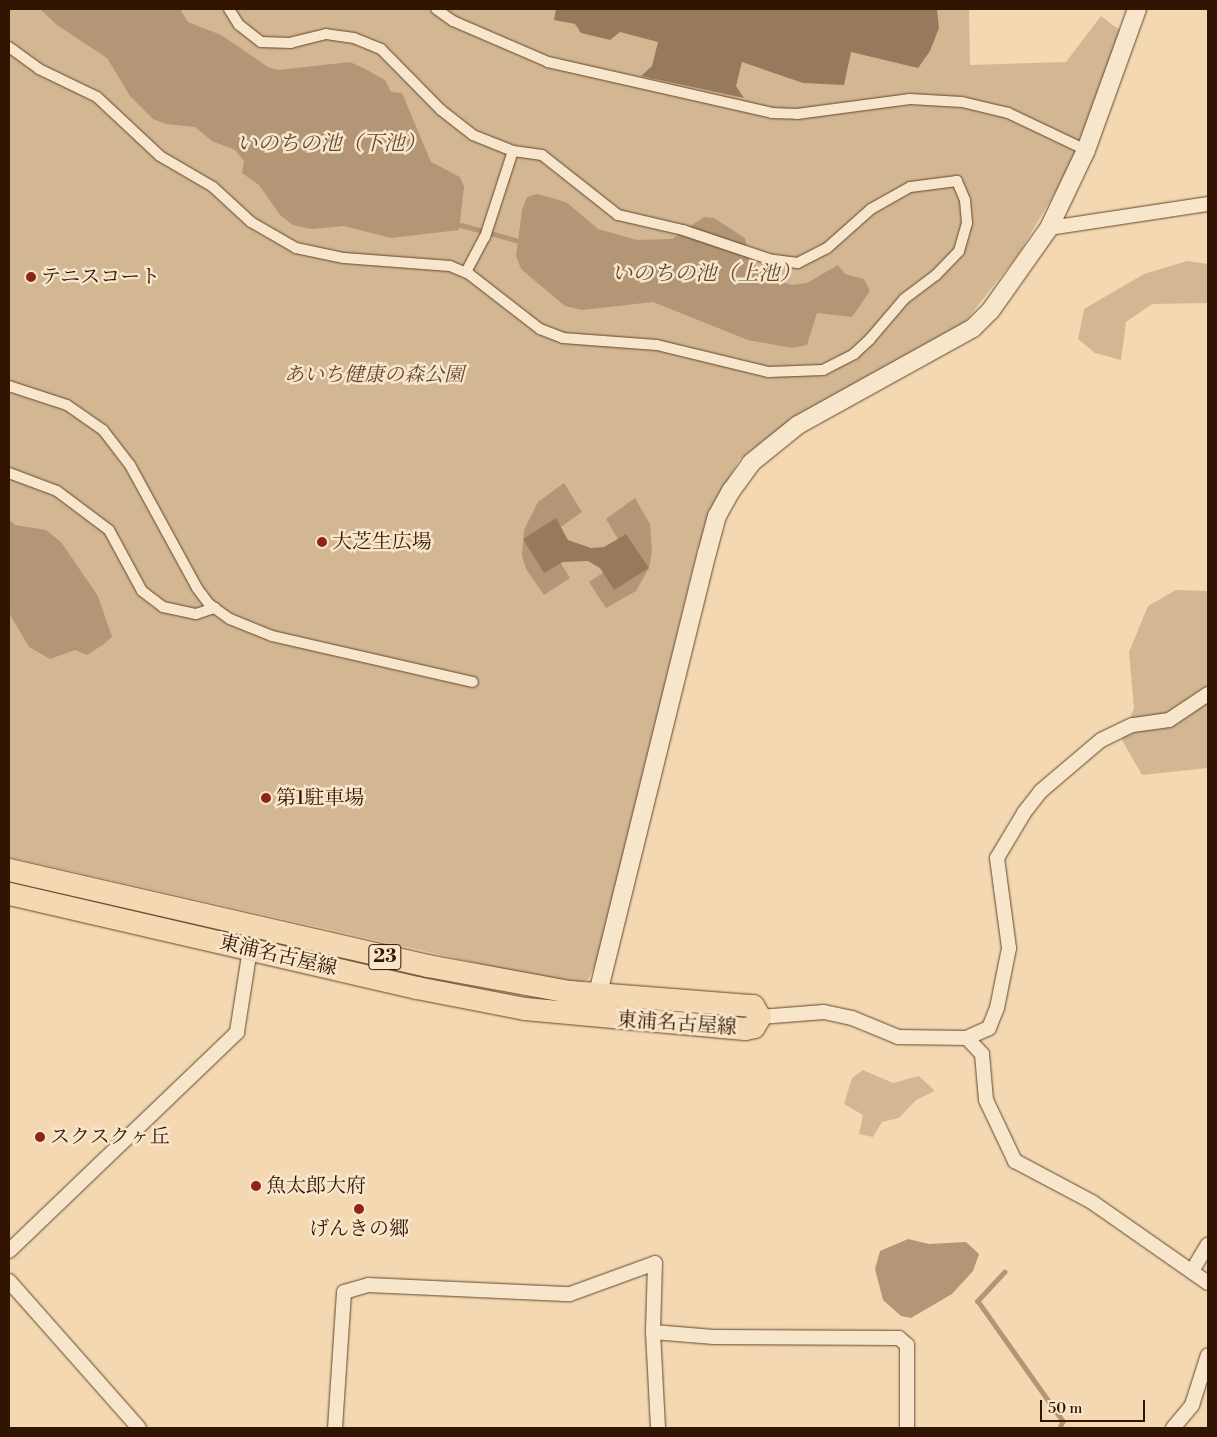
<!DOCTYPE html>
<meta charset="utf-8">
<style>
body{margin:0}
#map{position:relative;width:1217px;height:1437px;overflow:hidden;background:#f4d8b1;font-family:"Libre Bodoni","Noto Serif JP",serif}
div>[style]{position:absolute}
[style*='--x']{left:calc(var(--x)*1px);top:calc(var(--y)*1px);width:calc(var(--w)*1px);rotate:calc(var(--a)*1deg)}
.green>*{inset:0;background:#d3b793}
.water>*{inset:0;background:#b29675}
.stream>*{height:4.5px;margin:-2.25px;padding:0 2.25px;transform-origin:2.25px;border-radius:2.25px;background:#b29675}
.building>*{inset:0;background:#977a5c}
.roads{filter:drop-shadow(0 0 1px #62462c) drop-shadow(0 0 1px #62462c)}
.pedestrian>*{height:10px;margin:-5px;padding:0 5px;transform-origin:5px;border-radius:5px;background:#f8e6cc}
.minor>*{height:14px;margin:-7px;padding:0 7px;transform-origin:7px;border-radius:7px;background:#f8e6cc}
.tertiary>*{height:18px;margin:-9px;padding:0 9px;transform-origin:9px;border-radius:9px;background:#f8e6cc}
.primary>*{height:22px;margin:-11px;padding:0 11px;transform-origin:11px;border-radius:11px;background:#f4d8b1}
.dots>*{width:14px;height:14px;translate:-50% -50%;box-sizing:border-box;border:2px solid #f8e6cc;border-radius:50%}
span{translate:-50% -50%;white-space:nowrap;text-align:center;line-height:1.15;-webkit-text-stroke:5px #f8e6cc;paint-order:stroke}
.shield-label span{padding:1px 4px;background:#f8e6cc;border:1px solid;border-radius:4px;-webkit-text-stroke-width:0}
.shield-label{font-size:19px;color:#321500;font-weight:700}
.poi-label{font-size:20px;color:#321500}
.left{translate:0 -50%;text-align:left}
.park-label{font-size:20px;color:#62462c;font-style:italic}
.street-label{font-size:20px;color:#321500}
.water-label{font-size:21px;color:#65492f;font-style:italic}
.frame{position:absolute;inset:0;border:10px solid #321500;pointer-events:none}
.scale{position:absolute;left:1040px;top:1400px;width:105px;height:22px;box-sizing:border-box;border:2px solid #321500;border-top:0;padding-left:6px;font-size:15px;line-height:18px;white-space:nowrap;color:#321500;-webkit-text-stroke:4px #f8e6cc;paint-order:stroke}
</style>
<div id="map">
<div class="green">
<div style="clip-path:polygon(9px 9px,969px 9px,970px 65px,1066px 62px,1101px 16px,1121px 31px,1068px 171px,1019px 253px,965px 322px,773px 433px,739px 460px,730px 476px,698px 547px,598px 958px,588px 980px,569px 984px,9px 857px)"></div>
<div style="clip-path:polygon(1187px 261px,1208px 264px,1208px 303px,1152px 304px,1126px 322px,1121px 360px,1095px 353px,1078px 339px,1084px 309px,1144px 274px)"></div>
<div style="clip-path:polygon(1176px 590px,1208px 591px,1208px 768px,1142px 775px,1122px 740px,1134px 708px,1129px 652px,1148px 606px)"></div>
<div style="clip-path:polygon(863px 1070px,893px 1083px,919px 1076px,935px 1091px,916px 1100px,899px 1118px,882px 1122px,873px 1137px,859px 1134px,863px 1115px,844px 1104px,852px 1078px)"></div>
</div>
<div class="water">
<div style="clip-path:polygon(40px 9px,180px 9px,188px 22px,221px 35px,268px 67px,278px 70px,350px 62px,365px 69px,385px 80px,391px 92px,402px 93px,431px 162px,460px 177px,464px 187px,459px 230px,391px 238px,344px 226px,311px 229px,293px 225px,280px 215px,259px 185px,242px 173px,244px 161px,235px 150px,212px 141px,195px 127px,166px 124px,153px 119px,130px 96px,107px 58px,57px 25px)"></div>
<div style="clip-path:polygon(537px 194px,566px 202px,598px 229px,637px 240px,672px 239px,704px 217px,714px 218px,745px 238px,749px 259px,767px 277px,792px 285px,807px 283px,838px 265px,845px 274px,864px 279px,870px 291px,852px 317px,817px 313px,807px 345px,792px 348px,748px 340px,653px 302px,582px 310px,565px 306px,521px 269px,516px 256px,522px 210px,527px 197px)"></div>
<div style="clip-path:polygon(564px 483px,582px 512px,545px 538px,570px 578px,544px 595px,526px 569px,522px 556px,524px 530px,538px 502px)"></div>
<div style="clip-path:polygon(635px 498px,650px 524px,652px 551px,649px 568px,636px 591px,606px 608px,589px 582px,628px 556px,606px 519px)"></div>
<div style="clip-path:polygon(9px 519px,15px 525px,46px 530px,61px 542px,98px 596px,112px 637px,104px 644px,87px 655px,75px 650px,50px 659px,29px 647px,9px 613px)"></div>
<div style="clip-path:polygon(908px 1239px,929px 1244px,966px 1242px,979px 1254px,973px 1271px,952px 1294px,911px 1318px,901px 1316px,883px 1300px,875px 1269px,880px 1251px)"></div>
</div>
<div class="stream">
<div style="--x:461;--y:225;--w:57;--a:15.3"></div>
<div style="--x:1005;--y:1272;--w:40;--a:133"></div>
<div style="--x:978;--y:1301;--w:147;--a:54.7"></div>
<div style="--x:1063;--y:1421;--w:8;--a:113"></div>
</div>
<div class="building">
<div style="clip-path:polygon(556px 9px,937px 9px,939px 28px,930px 51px,918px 68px,851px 52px,844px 85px,803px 83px,742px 62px,736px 86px,744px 98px,641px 76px,652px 66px,658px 42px,620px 32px,610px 40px,581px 33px,575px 24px,554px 20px)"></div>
<div style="clip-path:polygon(556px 518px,568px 540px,591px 548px,604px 547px,626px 534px,649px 568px,614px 590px,600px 568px,588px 561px,563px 562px,544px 573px,523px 539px)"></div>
</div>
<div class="roads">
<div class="pedestrian">
<div style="--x:436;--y:9;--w:21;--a:35"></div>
<div style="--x:453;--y:21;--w:103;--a:23.3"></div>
<div style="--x:548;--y:62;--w:230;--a:12.8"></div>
<div style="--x:772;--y:113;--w:25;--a:2"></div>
<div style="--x:797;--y:114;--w:114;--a:-7.6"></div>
<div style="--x:910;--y:99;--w:52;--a:3.3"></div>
<div style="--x:962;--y:102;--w:47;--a:13.4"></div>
<div style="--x:1008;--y:113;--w:86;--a:25.4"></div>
<div style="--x:9;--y:47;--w:37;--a:36"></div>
<div style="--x:39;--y:69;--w:64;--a:25.8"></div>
<div style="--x:97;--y:97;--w:86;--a:43.1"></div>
<div style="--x:160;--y:156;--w:61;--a:30.3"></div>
<div style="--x:213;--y:187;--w:52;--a:42.6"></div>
<div style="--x:251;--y:222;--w:52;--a:30"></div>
<div style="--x:296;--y:248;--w:49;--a:11.8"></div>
<div style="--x:344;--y:258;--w:106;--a:4.3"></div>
<div style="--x:450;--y:266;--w:21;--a:23"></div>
<div style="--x:469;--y:274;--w:90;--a:37.8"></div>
<div style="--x:540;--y:329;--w:25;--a:21"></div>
<div style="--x:563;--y:338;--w:94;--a:4.3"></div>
<div style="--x:657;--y:345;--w:115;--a:13.6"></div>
<div style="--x:769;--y:372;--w:54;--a:-2.1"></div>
<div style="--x:823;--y:370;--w:35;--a:-27"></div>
<div style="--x:854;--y:354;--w:22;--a:-43"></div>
<div style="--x:870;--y:339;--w:52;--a:-49.6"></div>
<div style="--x:904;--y:299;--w:40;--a:-37"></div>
<div style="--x:936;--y:275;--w:33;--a:-46"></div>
<div style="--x:959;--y:251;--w:29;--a:-74"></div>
<div style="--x:967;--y:223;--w:23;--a:-95"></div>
<div style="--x:965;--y:200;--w:21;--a:-113"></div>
<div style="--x:957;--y:181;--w:47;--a:172.7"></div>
<div style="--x:910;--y:187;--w:45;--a:150.6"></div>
<div style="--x:871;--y:209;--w:59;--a:138.4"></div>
<div style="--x:827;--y:248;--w:33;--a:153"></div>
<div style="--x:798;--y:263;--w:26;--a:-173"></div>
<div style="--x:772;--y:260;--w:94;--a:-161.4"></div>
<div style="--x:683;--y:230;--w:67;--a:-167"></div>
<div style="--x:618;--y:215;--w:97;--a:-141.7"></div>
<div style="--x:542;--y:155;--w:29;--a:-172"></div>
<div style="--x:513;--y:151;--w:43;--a:-158.2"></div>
<div style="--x:473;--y:135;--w:41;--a:-142"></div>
<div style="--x:441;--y:110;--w:86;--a:-134.5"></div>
<div style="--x:381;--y:49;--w:29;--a:-158"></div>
<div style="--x:354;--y:38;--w:28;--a:-172"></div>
<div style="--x:326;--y:34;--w:36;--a:166"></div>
<div style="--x:291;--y:43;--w:30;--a:-178"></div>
<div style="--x:261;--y:42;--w:28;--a:-142"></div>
<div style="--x:239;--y:25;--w:19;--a:-122"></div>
<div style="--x:466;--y:272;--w:40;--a:-62"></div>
<div style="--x:485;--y:237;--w:90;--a:-72"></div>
<div style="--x:9;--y:386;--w:61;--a:18.1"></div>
<div style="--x:67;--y:405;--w:44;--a:34.8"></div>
<div style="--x:103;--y:430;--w:44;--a:52.4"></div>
<div style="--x:130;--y:465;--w:140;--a:61.4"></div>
<div style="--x:197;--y:588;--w:20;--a:53"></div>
<div style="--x:209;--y:604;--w:26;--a:36"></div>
<div style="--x:230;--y:619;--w:45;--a:22"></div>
<div style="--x:272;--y:636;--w:206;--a:12.9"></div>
<div style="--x:9;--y:473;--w:51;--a:20.6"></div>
<div style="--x:57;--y:491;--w:65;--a:36.9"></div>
<div style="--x:109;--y:530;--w:69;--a:61.6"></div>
<div style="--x:142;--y:591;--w:26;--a:37"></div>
<div style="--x:163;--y:607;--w:34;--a:12"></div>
<div style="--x:196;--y:614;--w:20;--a:-18"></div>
</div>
<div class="minor">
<div style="--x:1049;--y:228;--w:161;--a:-8.6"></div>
<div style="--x:1208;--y:694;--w:47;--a:146.3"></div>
<div style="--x:1169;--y:720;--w:37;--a:172"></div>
<div style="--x:1132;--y:725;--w:34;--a:154"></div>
<div style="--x:1101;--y:740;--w:79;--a:139.6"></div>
<div style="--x:1041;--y:791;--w:28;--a:128"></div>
<div style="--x:1024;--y:813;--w:52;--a:121"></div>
<div style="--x:997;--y:858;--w:91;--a:82.4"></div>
<div style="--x:1009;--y:948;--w:61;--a:101.3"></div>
<div style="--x:997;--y:1008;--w:22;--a:112"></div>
<div style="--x:989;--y:1028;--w:24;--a:156"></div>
<div style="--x:967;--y:1038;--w:22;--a:47"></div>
<div style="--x:982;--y:1054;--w:46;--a:85"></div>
<div style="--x:986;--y:1100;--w:68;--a:64.6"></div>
<div style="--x:1015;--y:1161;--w:87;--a:28"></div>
<div style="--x:1092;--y:1202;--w:141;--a:34.9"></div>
<div style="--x:760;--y:1017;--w:64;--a:-4.5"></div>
<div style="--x:824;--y:1012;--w:29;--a:12"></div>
<div style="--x:852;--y:1018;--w:50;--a:22.4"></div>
<div style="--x:898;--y:1037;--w:69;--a:0.8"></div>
<div style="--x:9;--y:1251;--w:316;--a:-43.8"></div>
<div style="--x:237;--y:1032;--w:84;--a:-81.1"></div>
<div style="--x:1192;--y:1271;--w:31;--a:-59"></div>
<div style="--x:9;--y:1281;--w:196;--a:48.5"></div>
<div style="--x:653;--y:1332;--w:61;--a:4.7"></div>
<div style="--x:714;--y:1337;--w:185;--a:0.3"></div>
<div style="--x:899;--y:1338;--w:11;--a:41"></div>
<div style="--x:907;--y:1345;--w:83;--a:90"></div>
<div style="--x:335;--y:1428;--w:136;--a:-86.2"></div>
<div style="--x:344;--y:1292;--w:25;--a:-16"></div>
<div style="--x:368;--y:1285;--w:202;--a:2.6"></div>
<div style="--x:570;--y:1294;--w:90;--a:-20"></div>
<div style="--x:655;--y:1263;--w:69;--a:91.7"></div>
<div style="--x:653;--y:1332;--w:96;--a:87"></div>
<div style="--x:1173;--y:1428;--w:30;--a:-50"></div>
<div style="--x:1192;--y:1405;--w:52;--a:-72.3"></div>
</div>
<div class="tertiary">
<div style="--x:595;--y:1005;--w:466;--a:-76.1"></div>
<div style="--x:707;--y:553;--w:38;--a:-75"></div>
<div style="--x:717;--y:516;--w:29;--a:-61"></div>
<div style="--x:731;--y:491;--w:34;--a:-54"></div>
<div style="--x:751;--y:463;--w:60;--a:-39"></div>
<div style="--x:798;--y:425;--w:200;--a:-29"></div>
<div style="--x:973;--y:328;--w:25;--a:-45"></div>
<div style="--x:991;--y:310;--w:100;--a:-54.7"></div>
<div style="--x:1049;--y:228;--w:86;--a:-64.6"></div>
<div style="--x:1086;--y:150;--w:150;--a:-70.1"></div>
</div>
<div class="primary">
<div style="--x:9;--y:870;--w:430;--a:12.9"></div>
<div style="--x:428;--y:966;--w:144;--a:10.4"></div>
<div style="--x:570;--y:992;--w:184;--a:4.4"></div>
<div style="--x:753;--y:1006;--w:13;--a:58"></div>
<div style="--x:760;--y:1017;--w:12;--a:121"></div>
<div style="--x:754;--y:1027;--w:9;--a:167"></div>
<div style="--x:745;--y:1029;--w:221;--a:-174.8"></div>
<div style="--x:525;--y:1009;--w:110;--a:-169"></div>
<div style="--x:417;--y:988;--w:419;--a:-167"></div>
</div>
</div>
<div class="dots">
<div style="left:31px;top:277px;background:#8f2418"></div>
<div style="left:322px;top:542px;background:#8f2418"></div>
<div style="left:266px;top:798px;background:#8f2418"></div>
<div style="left:40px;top:1137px;background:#8f2418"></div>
<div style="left:256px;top:1186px;background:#8f2418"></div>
<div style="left:359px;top:1209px;background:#8f2418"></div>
</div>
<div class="shield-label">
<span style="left:385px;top:957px">23</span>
</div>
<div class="poi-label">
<span class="left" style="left:41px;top:277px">テニスコート</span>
<span class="left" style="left:332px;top:542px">大芝生広場</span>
<span class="left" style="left:276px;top:798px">第1駐車場</span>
<span class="left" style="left:50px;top:1137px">スクスクヶ丘</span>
<span class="left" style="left:266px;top:1186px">魚太郎大府</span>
<span style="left:359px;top:1229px">げんきの郷</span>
</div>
<div class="park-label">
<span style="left:374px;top:375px">あいち健康の森公園</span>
</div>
<div class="street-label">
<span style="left:278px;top:956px;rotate:13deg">東浦名古屋線</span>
<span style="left:677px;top:1024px;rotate:4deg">東浦名古屋線</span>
</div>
<div class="water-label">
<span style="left:331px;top:144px">いのちの池（下池）</span>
<span style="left:706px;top:274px">いのちの池（上池）</span>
</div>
<div class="frame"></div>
<div class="scale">50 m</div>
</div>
